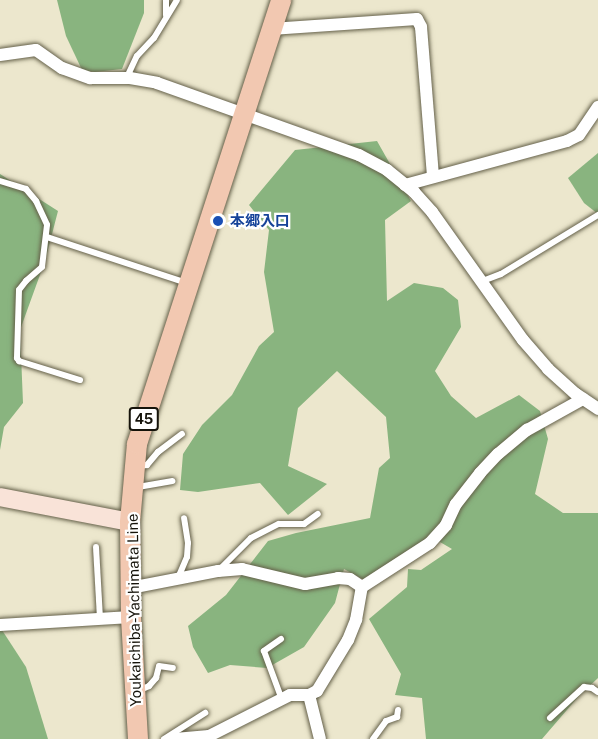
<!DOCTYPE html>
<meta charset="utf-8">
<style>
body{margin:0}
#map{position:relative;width:598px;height:739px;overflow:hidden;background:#ece7cd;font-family:"Public Sans","Noto Sans JP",sans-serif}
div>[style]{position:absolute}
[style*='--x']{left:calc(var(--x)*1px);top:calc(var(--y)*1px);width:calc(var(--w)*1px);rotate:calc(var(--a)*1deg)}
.forest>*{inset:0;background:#89b47f}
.roads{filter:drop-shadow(0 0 2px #646049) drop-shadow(0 0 2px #646049)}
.lane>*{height:6px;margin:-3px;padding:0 3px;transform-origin:3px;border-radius:3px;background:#fff}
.street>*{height:12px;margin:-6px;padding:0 6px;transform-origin:6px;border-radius:6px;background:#fff}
.secondary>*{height:18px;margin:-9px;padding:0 9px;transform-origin:9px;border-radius:9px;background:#f9e3d8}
.primary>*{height:20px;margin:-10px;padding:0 10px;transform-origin:10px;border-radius:10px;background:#f2c8b1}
.dots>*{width:16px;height:16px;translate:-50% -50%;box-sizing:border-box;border:3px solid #fff;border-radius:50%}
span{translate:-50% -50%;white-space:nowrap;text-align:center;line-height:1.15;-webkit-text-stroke:4.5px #fff;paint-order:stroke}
.shield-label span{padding:2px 4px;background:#fff;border:2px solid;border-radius:4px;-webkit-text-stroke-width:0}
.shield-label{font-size:14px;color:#15130a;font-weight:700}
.transit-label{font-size:15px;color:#164399;font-weight:700}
.left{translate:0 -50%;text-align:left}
.street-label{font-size:15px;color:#15130a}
</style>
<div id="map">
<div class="forest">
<div style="clip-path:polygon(57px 0,144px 0,144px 13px,122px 69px,95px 72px,82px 70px,66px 36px)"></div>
<div style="clip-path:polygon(377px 141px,411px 201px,385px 220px,387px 301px,414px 283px,443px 288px,458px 300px,461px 327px,435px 371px,451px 396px,476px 418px,519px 395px,540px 411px,548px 439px,535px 494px,563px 513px,598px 513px,598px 678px,578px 697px,542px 739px,426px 739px,422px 698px,395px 695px,401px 674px,369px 619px,407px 587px,408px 569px,421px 570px,452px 549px,440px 542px,412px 551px,364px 580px,344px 569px,335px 603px,304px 647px,267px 668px,230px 665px,208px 673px,193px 647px,188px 626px,226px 595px,268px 541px,296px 533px,370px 518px,379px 468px,390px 458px,386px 417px,337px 371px,298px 408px,288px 466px,327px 484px,288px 515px,260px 483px,198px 492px,180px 490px,183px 454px,202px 425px,232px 395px,259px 346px,274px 332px,264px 272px,269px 230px,249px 205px,295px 150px)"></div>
<div style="clip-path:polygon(598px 153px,598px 214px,584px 203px,568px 178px)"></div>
<div style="clip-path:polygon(0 174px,58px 211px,45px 261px,20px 330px,23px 403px,4px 427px,0 450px)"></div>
<div style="clip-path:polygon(0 627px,26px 667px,48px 739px,0 739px)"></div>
</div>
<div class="roads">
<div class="lane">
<div style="--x:166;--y:0;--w:15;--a:90"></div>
<div style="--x:127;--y:77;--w:23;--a:-65"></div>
<div style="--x:137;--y:56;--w:25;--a:-47"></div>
<div style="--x:154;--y:38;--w:44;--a:-58.8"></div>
<div style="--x:0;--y:181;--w:27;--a:17"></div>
<div style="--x:26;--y:189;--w:16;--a:50"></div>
<div style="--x:36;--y:201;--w:26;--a:65"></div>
<div style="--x:47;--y:225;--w:42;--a:96.8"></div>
<div style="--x:42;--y:267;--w:21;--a:139"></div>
<div style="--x:26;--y:281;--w:11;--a:128"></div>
<div style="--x:19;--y:290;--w:68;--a:91.7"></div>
<div style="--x:17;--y:358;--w:4;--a:56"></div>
<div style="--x:19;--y:361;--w:64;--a:17.3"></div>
<div style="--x:47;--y:237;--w:147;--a:18.2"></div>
<div style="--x:480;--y:282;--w:22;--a:-21"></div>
<div style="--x:501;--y:274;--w:114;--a:-31.3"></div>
<div style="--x:138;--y:466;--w:9;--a:-6"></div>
<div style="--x:147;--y:465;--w:17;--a:-50"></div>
<div style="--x:158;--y:452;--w:30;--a:-37"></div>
<div style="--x:138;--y:487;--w:35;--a:-10"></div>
<div style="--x:96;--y:547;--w:71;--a:86.8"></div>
<div style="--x:219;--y:570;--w:45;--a:-45"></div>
<div style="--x:251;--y:538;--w:31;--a:-27"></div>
<div style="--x:279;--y:524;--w:25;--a:0"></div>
<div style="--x:304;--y:524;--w:17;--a:-36"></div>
<div style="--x:178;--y:578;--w:23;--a:-67"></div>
<div style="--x:187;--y:557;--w:14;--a:-86"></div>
<div style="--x:188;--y:543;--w:25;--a:-99"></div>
<div style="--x:281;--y:639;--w:21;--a:145"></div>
<div style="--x:264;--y:651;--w:52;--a:69.8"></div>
<div style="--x:140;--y:690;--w:10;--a:-24"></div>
<div style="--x:149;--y:686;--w:11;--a:-49"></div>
<div style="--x:156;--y:678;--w:12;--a:-76"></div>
<div style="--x:159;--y:666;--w:14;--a:8"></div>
<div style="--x:550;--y:718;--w:46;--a:-42.4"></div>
<div style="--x:584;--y:687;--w:8;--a:7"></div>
<div style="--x:592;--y:688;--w:7;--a:34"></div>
<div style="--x:164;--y:739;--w:49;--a:-32.4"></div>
<div style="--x:373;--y:739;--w:22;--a:-54"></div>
<div style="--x:386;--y:721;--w:12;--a:-20"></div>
<div style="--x:397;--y:717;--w:7;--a:-82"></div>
</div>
<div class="street">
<div style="--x:271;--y:29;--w:146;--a:-3.9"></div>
<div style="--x:417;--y:19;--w:9;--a:63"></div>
<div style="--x:421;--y:27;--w:150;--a:85.4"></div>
<div style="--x:0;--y:55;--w:36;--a:-8"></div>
<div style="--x:36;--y:50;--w:32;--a:35"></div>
<div style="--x:62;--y:68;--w:30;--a:20"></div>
<div style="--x:90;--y:78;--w:40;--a:0"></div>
<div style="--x:130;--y:78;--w:27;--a:10"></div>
<div style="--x:157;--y:83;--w:214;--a:19.6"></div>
<div style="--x:359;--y:155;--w:32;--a:28"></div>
<div style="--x:387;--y:170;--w:35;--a:39"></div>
<div style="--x:414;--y:192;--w:27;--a:48"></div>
<div style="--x:432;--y:212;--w:157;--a:54.6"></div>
<div style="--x:523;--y:340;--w:38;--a:49"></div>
<div style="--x:548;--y:369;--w:38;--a:42"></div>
<div style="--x:576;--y:394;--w:27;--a:34"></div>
<div style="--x:405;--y:185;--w:168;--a:-15.2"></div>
<div style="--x:567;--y:141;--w:13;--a:-27"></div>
<div style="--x:579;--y:135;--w:34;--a:-56"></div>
<div style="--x:130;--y:588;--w:90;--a:-10.9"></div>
<div style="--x:218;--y:571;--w:24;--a:-5"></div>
<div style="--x:242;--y:569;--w:65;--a:13.4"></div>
<div style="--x:305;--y:584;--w:34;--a:-10"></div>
<div style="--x:338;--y:578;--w:12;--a:5"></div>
<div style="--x:350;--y:579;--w:14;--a:34"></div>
<div style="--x:0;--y:625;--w:131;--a:-3.5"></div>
<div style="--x:309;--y:695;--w:45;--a:76"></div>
<div style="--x:175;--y:739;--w:34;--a:-5"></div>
<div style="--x:209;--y:736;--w:91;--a:-26.8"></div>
<div style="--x:290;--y:695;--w:19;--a:0"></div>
<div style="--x:309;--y:695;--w:9;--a:-27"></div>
<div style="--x:317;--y:691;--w:60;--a:-58.7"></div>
<div style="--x:348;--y:640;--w:22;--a:-68"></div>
<div style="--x:356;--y:620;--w:34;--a:-80"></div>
<div style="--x:362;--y:587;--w:81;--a:-32.9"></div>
<div style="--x:430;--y:543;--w:24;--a:-48"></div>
<div style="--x:446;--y:525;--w:23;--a:-65"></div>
<div style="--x:456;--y:504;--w:39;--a:-52"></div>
<div style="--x:480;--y:473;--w:26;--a:-47"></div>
<div style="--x:498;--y:454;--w:38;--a:-40"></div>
<div style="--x:527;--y:430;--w:64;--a:-29"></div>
</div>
<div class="secondary">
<div style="--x:0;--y:497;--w:132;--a:10.9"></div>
</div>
<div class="primary">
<div style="--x:138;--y:739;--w:122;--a:-93.3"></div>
<div style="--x:131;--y:617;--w:95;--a:-90.6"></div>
<div style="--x:130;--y:522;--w:78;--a:-84.9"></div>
<div style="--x:137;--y:444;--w:467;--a:-72"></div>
</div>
</div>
<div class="dots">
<div style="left:218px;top:221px;background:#1a4fb4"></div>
</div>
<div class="shield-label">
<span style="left:144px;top:419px">45</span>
</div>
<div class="transit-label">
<span class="left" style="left:230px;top:221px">本郷入口</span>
</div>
<div class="street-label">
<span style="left:134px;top:610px;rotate:-91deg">Youkaichiba-Yachimata Line</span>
</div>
</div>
